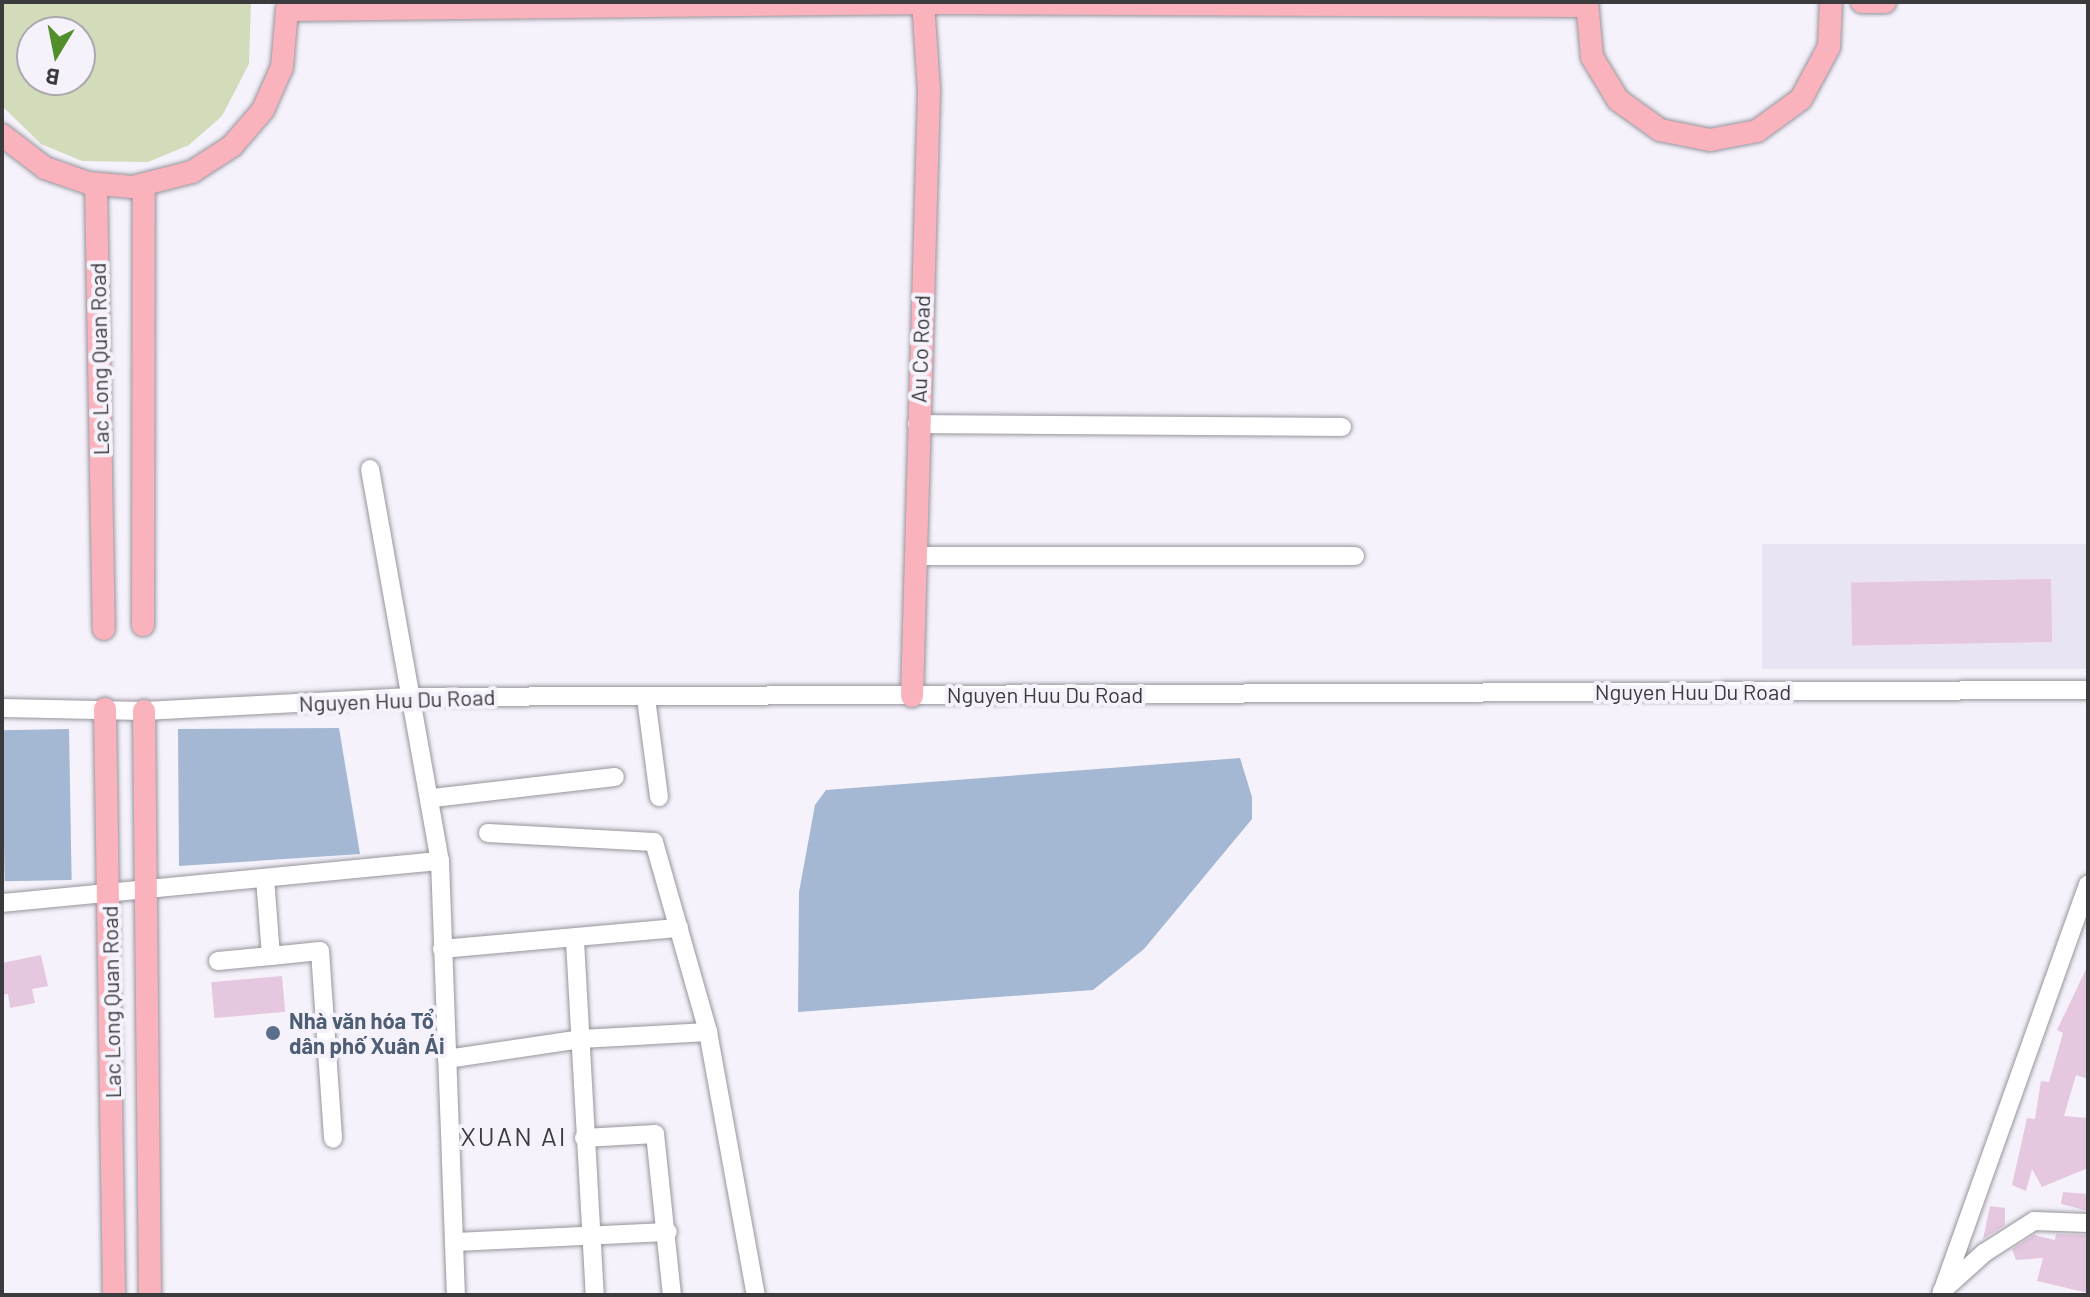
<!DOCTYPE html>
<meta charset="utf-8">
<style>
body{margin:0}
#map{position:relative;width:2090px;height:1297px;overflow:hidden;background:#f5f2fb;font-family:Barlow,sans-serif}
div>[style]{position:absolute}
[style*='--x']{left:calc(var(--x)*1px);top:calc(var(--y)*1px);width:calc(var(--w)*1px);rotate:calc(var(--a)*1deg)}
.built>*{inset:0;background:#e9e4f4;transform-origin:0 0}
.green>*{inset:0;background:#d2dbba}
.water>*{inset:0;background:#a4b7d3;transform-origin:0 0}
.building>*{inset:0;background:#e5c7df;transform-origin:0 0}
.roads{filter:drop-shadow(0 0 2px #97949c) drop-shadow(0 0 2px #97949c)}
.minor>*{height:18px;margin:-9px;padding:0 9px;transform-origin:9px;border-radius:9px;background:#fff}
.major>*{height:22px;margin:-11px;padding:0 11px;transform-origin:11px;border-radius:11px;background:#fab2bc}
.dots>*{width:22px;height:22px;translate:-50% -50%;box-sizing:border-box;border:4px solid #f5f2fb;border-radius:50%}
span{translate:-50% -50%;white-space:nowrap;text-align:center;line-height:1.15;-webkit-text-stroke:8px #f5f2fb;paint-order:stroke}
.street-label{font-size:22px;color:#3b3a3d}
.service-label{font-size:22px;color:#4e5e75;font-weight:700}
.left{translate:0 -50%;text-align:left}
.quarter-label{font-size:26px;color:#3b3a3d;letter-spacing:2px}
.frame{position:absolute;inset:0;border:4px solid #3b3a3d;pointer-events:none}
.north{position:absolute;left:16px;top:16px;width:80px;height:80px;box-sizing:border-box;background:#f5f2fb;border:2px solid #aba8af;border-radius:50%;rotate:190deg;font-size:22px;font-weight:700;line-height:32px;text-align:center;color:#3b3a3d}
.north::after{content:'';display:block;margin:auto;width:28px;height:36px;background:#538e2d;clip-path:polygon(50% 0,100% 100%,50% 72%,0 100%)}
</style>
<div id="map">
<div class="built">
<div style="left:1762px;top:544px;width:326px;height:125px"></div>
</div>
<div class="green">
<div style="clip-path:polygon(evenodd,2px 2px,251px 2px,249px 64px,222px 116px,189px 145px,148px 162px,82px 161px,41px 144px,2px 106px,2px 2px,32px 32px,80px 32px,80px 80px,32px 80px,32px 32px)"></div>
</div>
<div class="water">
<div style="clip-path:polygon(339px 728px,360px 854px,179px 866px,178px 729px)"></div>
<div style="left:69px;top:729px;width:151px;height:67px;rotate:89deg"></div>
<div style="clip-path:polygon(1240px 758px,1252px 797px,1252px 819px,1144px 949px,1093px 990px,798px 1012px,799px 892px,815px 805px,826px 790px)"></div>
</div>
<div class="building">
<div style="left:2051px;top:579px;width:63px;height:200px;rotate:89deg"></div>
<div style="clip-path:polygon(41px 955px,48px 986px,32px 989px,35px 1003px,10px 1008px,8px 994px,2px 995px,2px 963px)"></div>
<div style="clip-path:polygon(2088px 965px,2088px 1079px,2076px 1075px,2064px 1116px,2088px 1118px,2088px 1168px,2042px 1187px,2032px 1169px,2026px 1191px,2012px 1185px,2027px 1118px,2035px 1119px,2041px 1081px,2049px 1082px,2063px 1033px,2057px 1030px)"></div>
<div style="left:282px;top:976px;width:36px;height:71px;rotate:85deg"></div>
<div style="clip-path:polygon(2063px 1192px,2088px 1194px,2088px 1211px,2061px 1204px)"></div>
<div style="clip-path:polygon(1990px 1206px,2005px 1208px,2005px 1225px,1983px 1239px)"></div>
<div style="clip-path:polygon(2056px 1234px,2088px 1235px,2088px 1293px,2037px 1281px,2043px 1258px,2016px 1260px,2012px 1249px,2034px 1235px,2055px 1240px)"></div>
</div>
<div class="roads">
<div class="minor">
<div style="--x:917;--y:424;--w:425;--a:0.4"></div>
<div style="--x:370;--y:469;--w:398;--a:79.9"></div>
<div style="--x:440;--y:861;--w:434;--a:87.9"></div>
<div style="--x:914;--y:556;--w:441;--a:0"></div>
<div style="--x:646;--y:698;--w:100;--a:82.5"></div>
<div style="--x:2;--y:708;--w:142;--a:1.2"></div>
<div style="--x:144;--y:711;--w:267;--a:-3"></div>
<div style="--x:411;--y:697;--w:1677;--a:-0.24"></div>
<div style="--x:433;--y:798;--w:183;--a:-6.6"></div>
<div style="--x:488;--y:833;--w:166;--a:3.1"></div>
<div style="--x:654;--y:842;--w:198;--a:74.1"></div>
<div style="--x:708;--y:1032;--w:267;--a:79.7"></div>
<div style="--x:265;--y:878;--w:78;--a:85.6"></div>
<div style="--x:271;--y:956;--w:49;--a:-5.8"></div>
<div style="--x:320;--y:951;--w:188;--a:86"></div>
<div style="--x:2;--y:903;--w:440;--a:-5.5"></div>
<div style="--x:575;--y:941;--w:355;--a:86.8"></div>
<div style="--x:442;--y:949;--w:238;--a:-5.1"></div>
<div style="--x:218;--y:961;--w:53;--a:-5.4"></div>
<div style="--x:447;--y:1059;--w:135;--a:-8.5"></div>
<div style="--x:581;--y:1039;--w:127;--a:-3.2"></div>
<div style="--x:584;--y:1138;--w:71;--a:-3.2"></div>
<div style="--x:655;--y:1134;--w:162;--a:84"></div>
<div style="--x:454;--y:1242;--w:214;--a:-2.7"></div>
<div style="--x:1942;--y:1291;--w:57;--a:-42.1"></div>
<div style="--x:1984;--y:1253;--w:59;--a:-32.6"></div>
<div style="--x:2034;--y:1221;--w:54;--a:2.1"></div>
<div style="--x:1941;--y:1295;--w:436;--a:-70.3"></div>
</div>
<div class="major">
<div style="--x:1587;--y:2;--w:55;--a:84.8"></div>
<div style="--x:1592;--y:57;--w:50;--a:58.8"></div>
<div style="--x:1618;--y:100;--w:52;--a:35.5"></div>
<div style="--x:1660;--y:130;--w:51;--a:11.3"></div>
<div style="--x:1710;--y:140;--w:48;--a:-10.8"></div>
<div style="--x:1757;--y:131;--w:54;--a:-36"></div>
<div style="--x:1801;--y:99;--w:59;--a:-61.7"></div>
<div style="--x:1829;--y:47;--w:45;--a:-87.5"></div>
<div style="--x:1862;--y:2;--w:23;--a:0"></div>
<div style="--x:2;--y:135;--w:54;--a:37.5"></div>
<div style="--x:45;--y:168;--w:46;--a:19.2"></div>
<div style="--x:88;--y:183;--w:45;--a:5.1"></div>
<div style="--x:133;--y:187;--w:61;--a:-14.3"></div>
<div style="--x:192;--y:172;--w:48;--a:-33"></div>
<div style="--x:232;--y:146;--w:48;--a:-49.3"></div>
<div style="--x:263;--y:110;--w:47;--a:-66.2"></div>
<div style="--x:282;--y:67;--w:57;--a:-85"></div>
<div style="--x:287;--y:10;--w:646;--a:-0.62"></div>
<div style="--x:933;--y:3;--w:653;--a:0.26"></div>
<div style="--x:96;--y:184;--w:445;--a:89"></div>
<div style="--x:143;--y:625;--w:440;--a:-89.9"></div>
<div style="--x:912;--y:696;--w:606;--a:-88.39"></div>
<div style="--x:929;--y:90;--w:88;--a:-93.9"></div>
<div style="--x:105;--y:709;--w:586;--a:89.12"></div>
<div style="--x:144;--y:711;--w:584;--a:89.41"></div>
</div>
</div>
<div class="dots">
<div style="left:273px;top:1033px;background:#5c6f8a"></div>
</div>
<div class="street-label">
<span style="left:920px;top:349px;rotate:-88deg">Au Co Road</span>
<span style="left:99px;top:359px;rotate:-91deg">Lac Long Quan Road</span>
<span style="left:1693px;top:692px">Nguyen Huu Du Road</span>
<span style="left:1045px;top:695px">Nguyen Huu Du Road</span>
<span style="left:397px;top:700px;rotate:-2deg">Nguyen Huu Du Road</span>
<span style="left:111px;top:1002px;rotate:-91deg">Lac Long Quan Road</span>
</div>
<div class="service-label">
<span class="left" style="left:289px;top:1033px">Nhà văn hóa Tổ<br>dân phố Xuân Ái</span>
</div>
<div class="quarter-label">
<span style="left:514px;top:1136px">XUAN AI</span>
</div>
<div class="frame"></div>
<div class="north">B</div>
</div>
